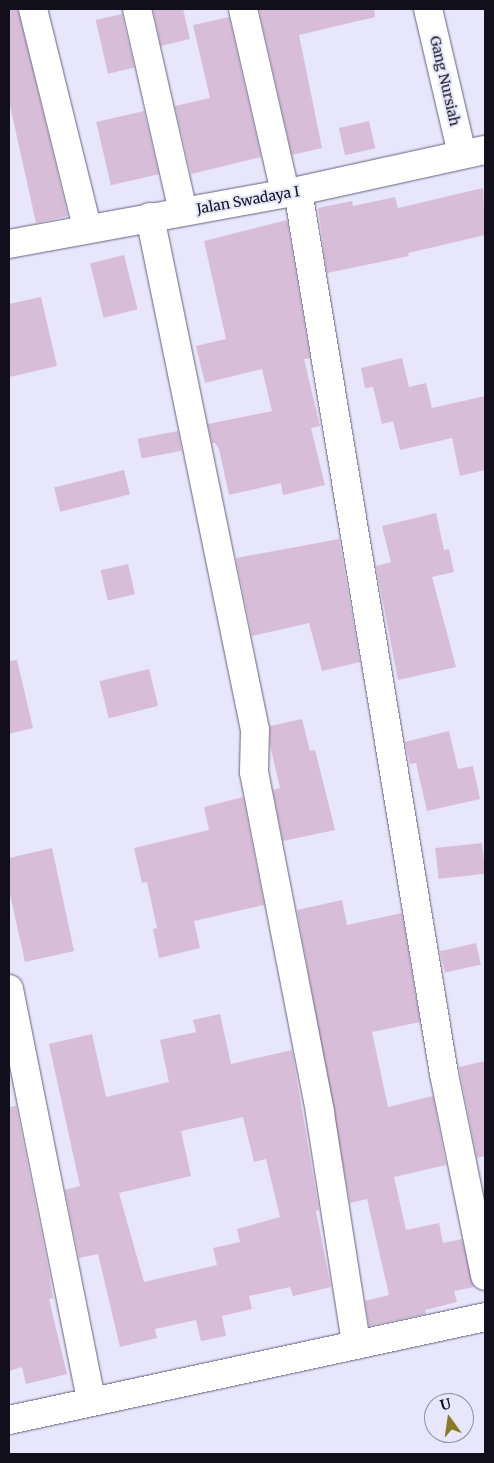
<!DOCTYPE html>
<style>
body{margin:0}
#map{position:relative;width:494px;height:1463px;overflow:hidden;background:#e8e6fb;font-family:Merriweather,serif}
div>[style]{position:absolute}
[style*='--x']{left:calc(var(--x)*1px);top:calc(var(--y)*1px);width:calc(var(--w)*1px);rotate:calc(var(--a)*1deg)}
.building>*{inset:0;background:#d8bdd8;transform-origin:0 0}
.roads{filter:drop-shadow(0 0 1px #66617f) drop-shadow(0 0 1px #66617f)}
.minor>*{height:28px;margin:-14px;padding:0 14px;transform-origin:14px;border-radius:14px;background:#fff}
span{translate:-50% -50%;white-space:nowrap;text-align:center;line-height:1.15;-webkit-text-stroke:4px #e8e6fb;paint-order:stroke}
.street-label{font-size:14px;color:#110f1b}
.frame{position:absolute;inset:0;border:10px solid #110f1b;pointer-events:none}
.north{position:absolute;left:424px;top:1393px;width:50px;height:50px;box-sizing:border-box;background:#e8e6fb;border:1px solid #9290a1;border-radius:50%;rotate:346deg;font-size:14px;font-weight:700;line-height:20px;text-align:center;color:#110f1b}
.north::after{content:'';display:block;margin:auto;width:18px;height:22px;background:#887b21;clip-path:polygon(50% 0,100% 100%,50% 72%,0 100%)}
</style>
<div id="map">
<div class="building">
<div style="clip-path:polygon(9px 9px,18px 9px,68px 216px,36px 223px,9px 101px)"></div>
<div style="clip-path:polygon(153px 9px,183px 9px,190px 39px,161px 46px)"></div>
<div style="clip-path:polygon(259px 9px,374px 9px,375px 17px,299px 35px,322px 148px,292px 155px)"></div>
<div style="left:122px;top:14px;width:55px;height:27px;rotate:77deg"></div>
<div style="clip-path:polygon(229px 17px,261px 157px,191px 174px,175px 106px,210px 98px,193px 25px)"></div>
<div style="left:144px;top:111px;width:65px;height:49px;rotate:77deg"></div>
<div style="left:369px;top:121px;width:28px;height:31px;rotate:77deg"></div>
<div style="clip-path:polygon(483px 188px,485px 235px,408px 253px,409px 256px,327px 273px,318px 208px,352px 201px,353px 206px,395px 197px,398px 208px)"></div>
<div style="clip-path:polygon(287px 220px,310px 358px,304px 359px,320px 426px,311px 428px,325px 485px,283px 495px,281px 483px,229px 495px,219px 449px,215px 443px,212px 443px,208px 424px,272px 411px,262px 369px,205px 383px,196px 346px,226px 339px,204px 241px)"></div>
<div style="left:124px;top:255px;width:56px;height:35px;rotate:76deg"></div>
<div style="clip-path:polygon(41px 297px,57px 366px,9px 377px,9px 304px)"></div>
<div style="clip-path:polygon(402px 358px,409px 387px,426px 383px,432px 408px,485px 396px,485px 470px,460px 476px,452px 438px,400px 450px,393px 421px,382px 424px,373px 387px,365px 388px,361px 368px)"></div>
<div style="left:178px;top:431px;width:20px;height:41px;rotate:79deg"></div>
<div style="left:124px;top:470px;width:25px;height:72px;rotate:76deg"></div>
<div style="clip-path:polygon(436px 513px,444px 550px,449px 549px,454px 572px,432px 577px,456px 667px,398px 680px,376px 566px,391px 562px,382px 526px)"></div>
<div style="clip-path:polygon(339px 539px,360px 662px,322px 671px,309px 623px,252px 636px,236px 558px)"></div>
<div style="left:128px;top:564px;width:31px;height:28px;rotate:77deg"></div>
<div style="clip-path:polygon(17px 660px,33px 728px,9px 734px,9px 661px)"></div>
<div style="left:149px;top:669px;width:38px;height:51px;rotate:76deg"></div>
<div style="clip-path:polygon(302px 719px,310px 751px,315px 750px,335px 830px,283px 841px,273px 790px,280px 788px,270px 745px,270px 726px)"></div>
<div style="clip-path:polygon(449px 731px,458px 769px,473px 766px,480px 799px,427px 811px,416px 763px,410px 764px,405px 742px)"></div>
<div style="clip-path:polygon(243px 797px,264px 905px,194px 921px,200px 948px,159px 958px,153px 929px,157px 928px,147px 882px,142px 883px,134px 848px,209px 830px,204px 807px)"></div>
<div style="left:482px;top:843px;width:31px;height:47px;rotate:84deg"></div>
<div style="clip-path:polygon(52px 848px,74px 951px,25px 962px,9px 890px,9px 858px)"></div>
<div style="clip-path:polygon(342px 900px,347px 925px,402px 913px,420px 1022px,372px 1032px,388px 1107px,433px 1096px,446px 1165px,394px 1177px,406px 1230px,439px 1223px,443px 1243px,462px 1239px,474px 1287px,454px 1291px,457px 1302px,425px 1310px,426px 1314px,369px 1326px,365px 1301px,389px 1295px,367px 1199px,350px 1203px,297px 910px)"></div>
<div style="left:476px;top:943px;width:22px;height:37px;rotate:77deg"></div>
<div style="clip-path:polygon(evenodd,220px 1014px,231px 1064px,292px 1050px,319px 1210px,316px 1211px,331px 1287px,293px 1296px,290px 1287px,249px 1296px,252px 1309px,222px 1316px,226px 1336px,201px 1341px,196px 1320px,155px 1329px,157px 1338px,120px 1347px,98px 1254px,79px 1258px,65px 1190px,80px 1186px,49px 1044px,92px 1034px,106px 1097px,169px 1082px,160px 1040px,196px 1032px,193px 1020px,220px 1014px,243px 1117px,254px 1162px,266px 1159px,280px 1217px,237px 1229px,240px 1242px,213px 1248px,217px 1265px,144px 1282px,119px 1193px,191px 1176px,181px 1131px,243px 1117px)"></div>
<div style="clip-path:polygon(485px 1061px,485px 1156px,477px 1158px,459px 1067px)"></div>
<div style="clip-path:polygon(16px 1106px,48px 1266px,53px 1298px,49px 1299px,67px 1374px,26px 1384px,22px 1367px,9px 1371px,9px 1107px)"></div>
</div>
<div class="roads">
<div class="minor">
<div style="--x:33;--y:9;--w:226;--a:76.1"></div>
<div style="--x:137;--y:9;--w:207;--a:77.2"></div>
<div style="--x:243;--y:9;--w:189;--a:77.1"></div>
<div style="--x:428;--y:9;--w:149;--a:76.8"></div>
<div style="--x:298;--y:191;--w:895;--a:80.61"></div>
<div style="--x:444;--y:1074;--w:206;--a:78.5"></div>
<div style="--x:150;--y:217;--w:524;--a:78.43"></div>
<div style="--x:255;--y:730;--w:42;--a:91.4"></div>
<div style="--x:254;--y:772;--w:347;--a:79"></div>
<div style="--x:320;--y:1113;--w:234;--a:81.1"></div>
<div style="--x:9;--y:244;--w:294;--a:-10.4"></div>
<div style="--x:298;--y:191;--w:191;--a:-12.4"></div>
<div style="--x:9;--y:989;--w:420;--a:78.7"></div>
<div style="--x:9;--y:1420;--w:487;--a:-12.2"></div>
</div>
</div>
<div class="street-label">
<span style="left:445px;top:81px;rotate:77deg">Gang Nursiah</span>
<span style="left:248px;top:200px;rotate:-10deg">Jalan Swadaya I</span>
</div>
<div class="frame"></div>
<div class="north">U</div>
</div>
